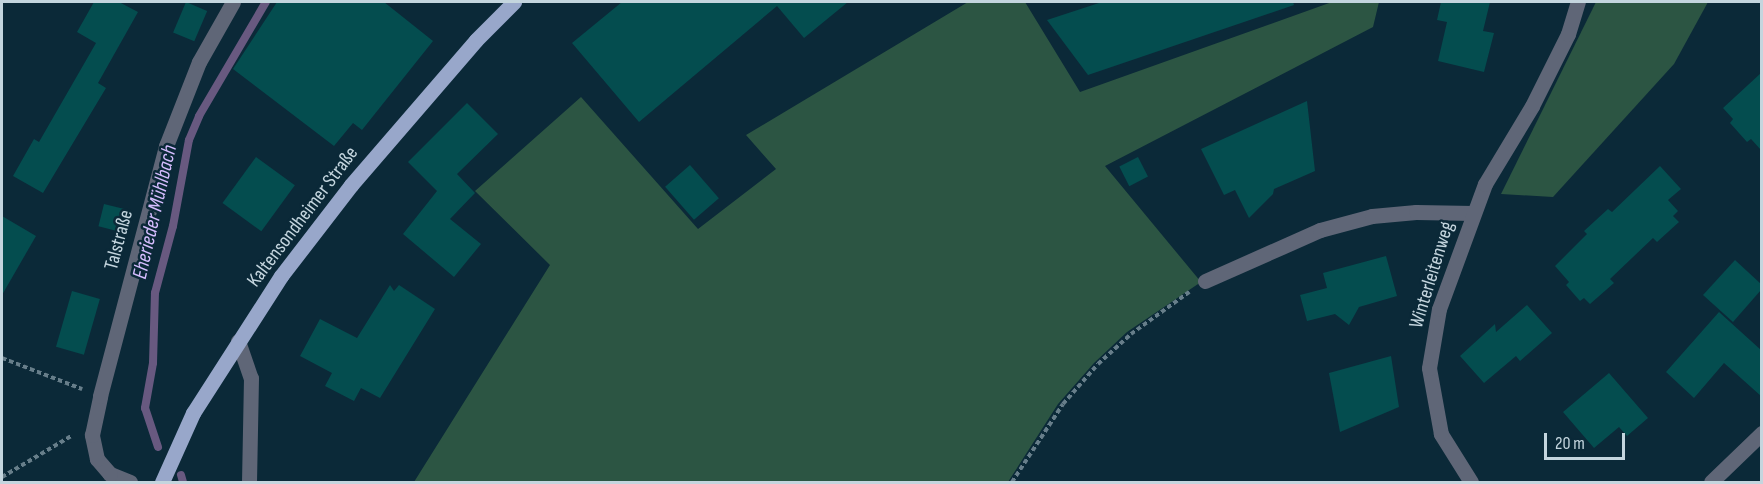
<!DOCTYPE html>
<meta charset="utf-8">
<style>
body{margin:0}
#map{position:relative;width:1763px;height:484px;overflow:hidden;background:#0b2938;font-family:"Sofia Sans Condensed",sans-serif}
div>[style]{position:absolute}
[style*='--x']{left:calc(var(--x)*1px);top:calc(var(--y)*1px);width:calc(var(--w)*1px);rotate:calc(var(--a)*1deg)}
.green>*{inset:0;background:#2c5543}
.stream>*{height:8px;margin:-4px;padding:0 4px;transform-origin:4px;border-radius:4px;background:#685980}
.building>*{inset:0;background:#044d4f;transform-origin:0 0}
.path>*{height:4px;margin-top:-2px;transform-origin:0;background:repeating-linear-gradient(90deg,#677e8a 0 4.5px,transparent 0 7.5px)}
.minor>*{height:15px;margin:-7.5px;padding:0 7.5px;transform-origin:7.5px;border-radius:7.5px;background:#5f6677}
.major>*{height:15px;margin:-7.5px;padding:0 7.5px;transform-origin:7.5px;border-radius:7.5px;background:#98a7ca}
span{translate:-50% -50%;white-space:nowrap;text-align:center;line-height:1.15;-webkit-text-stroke:5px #0b2938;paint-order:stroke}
.street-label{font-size:20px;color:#c4d5de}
.water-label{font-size:21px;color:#d5bdfe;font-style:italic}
.frame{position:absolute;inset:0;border:3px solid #c4d5de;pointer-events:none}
.scale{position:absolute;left:1544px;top:433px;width:81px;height:27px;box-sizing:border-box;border:3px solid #c4d5de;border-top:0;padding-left:8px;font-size:18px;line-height:21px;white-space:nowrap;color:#c4d5de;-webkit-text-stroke:4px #0b2938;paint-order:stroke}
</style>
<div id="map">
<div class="green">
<div style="clip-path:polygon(968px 2px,1025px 2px,1080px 92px,1332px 2px,1379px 2px,1373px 27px,1105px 166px,1201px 282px,1127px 332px,1094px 363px,1058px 404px,1008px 482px,414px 482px,550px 265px,475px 191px,581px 97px,698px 229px,776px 169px,746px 135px)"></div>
<div style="clip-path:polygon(1596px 2px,1708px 2px,1674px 64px,1553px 197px,1501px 194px)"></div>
</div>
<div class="stream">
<div style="--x:158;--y:447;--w:41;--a:-108.4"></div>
<div style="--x:145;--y:408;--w:46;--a:-79.9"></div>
<div style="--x:153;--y:363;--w:70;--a:-88.4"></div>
<div style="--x:155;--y:293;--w:69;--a:-75"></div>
<div style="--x:173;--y:226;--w:87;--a:-79.5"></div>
<div style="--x:189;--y:140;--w:26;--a:-67"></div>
<div style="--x:199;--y:116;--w:132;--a:-59.6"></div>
<div style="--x:181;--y:475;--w:7;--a:74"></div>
</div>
<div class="building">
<div style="clip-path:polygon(94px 2px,119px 2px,138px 12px,98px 83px,106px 88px,43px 193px,13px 176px,34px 139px,39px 142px,96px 43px,77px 32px)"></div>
<div style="left:186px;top:2px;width:23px;height:33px;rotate:23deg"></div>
<div style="clip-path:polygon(277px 2px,384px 2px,433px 41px,362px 130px,353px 123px,334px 146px,233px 69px)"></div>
<div style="clip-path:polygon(622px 2px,848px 2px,804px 38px,777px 6px,639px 122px,572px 43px)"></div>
<div style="clip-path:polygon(1102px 2px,1293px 2px,1294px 5px,1088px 75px,1047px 20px)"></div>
<div style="clip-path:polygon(1441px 2px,1490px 2px,1483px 31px,1494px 33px,1484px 72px,1438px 61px,1447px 22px,1437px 20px)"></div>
<div style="clip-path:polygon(1761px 73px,1761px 150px,1751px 139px,1747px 142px,1730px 123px,1733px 119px,1723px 108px)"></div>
<div style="clip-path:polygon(1307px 101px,1315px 171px,1274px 189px,1273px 194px,1249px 218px,1235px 190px,1224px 195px,1201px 149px)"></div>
<div style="clip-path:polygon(467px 103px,498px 134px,457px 174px,475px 193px,450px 219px,481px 244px,454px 277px,403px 234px,437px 191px,408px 162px)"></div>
<div style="left:256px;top:157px;width:48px;height:57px;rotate:36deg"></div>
<div style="left:1138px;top:157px;width:22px;height:21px;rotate:63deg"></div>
<div style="left:690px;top:165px;width:44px;height:33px;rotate:49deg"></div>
<div style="clip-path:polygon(1660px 166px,1681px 189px,1668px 200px,1678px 211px,1673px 216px,1679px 222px,1657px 242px,1653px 238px,1632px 258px,1610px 279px,1614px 283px,1590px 304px,1584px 298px,1580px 301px,1566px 285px,1569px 282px,1555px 266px,1587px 234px,1584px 231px,1608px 209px,1612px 212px)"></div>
<div style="left:104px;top:204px;width:21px;height:23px;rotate:14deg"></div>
<div style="clip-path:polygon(2px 216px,36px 236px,2px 295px)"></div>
<div style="clip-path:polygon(1386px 256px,1397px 296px,1359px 307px,1349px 325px,1335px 314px,1307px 321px,1300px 295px,1327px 288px,1323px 273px)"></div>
<div style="clip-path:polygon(1735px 260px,1761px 284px,1761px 290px,1733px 322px,1703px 295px)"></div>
<div style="clip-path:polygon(390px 285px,394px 291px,399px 285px,435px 309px,380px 398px,361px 388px,354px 401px,325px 386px,332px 373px,300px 356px,320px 319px,357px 338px)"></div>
<div style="left:72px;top:291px;width:29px;height:58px;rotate:16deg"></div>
<div style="clip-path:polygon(1527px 305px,1552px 333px,1520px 361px,1516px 356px,1484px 383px,1460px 356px,1495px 324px,1496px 332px)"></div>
<div style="clip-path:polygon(1719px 312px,1761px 350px,1761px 396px,1724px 363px,1694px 398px,1666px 372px)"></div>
<div style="clip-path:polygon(1391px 356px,1399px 407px,1340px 432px,1329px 373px)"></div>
<div style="clip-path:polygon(1609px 373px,1648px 418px,1627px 436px,1619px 427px,1594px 448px,1563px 412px)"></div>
</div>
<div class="path">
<div style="--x:2;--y:358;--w:86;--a:21.2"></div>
<div style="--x:2;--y:477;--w:80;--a:-30.7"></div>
<div style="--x:1012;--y:482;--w:93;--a:-56.8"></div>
<div style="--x:1063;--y:404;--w:53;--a:-48.8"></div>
<div style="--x:1098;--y:364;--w:45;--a:-42.3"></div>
<div style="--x:1131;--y:334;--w:72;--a:-35.9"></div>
</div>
<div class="minor">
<div style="--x:1205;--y:281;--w:126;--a:-23.9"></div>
<div style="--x:1320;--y:230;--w:54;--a:-15.1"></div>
<div style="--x:1372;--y:216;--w:44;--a:-5.2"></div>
<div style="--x:1416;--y:212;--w:57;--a:1"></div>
<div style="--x:238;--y:341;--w:39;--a:71"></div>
<div style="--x:251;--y:378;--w:104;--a:91.1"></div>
<div style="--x:130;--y:482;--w:22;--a:-158"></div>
<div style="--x:110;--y:474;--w:20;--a:-131"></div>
<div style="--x:97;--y:459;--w:25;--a:-102"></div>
<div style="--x:92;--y:435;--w:40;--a:-78"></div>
<div style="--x:100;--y:396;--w:259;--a:-75.2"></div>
<div style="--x:166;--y:146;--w:90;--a:-68.6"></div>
<div style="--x:199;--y:62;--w:69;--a:-60.5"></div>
<div style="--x:1471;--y:482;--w:57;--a:-122"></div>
<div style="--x:1441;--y:434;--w:67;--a:-100.3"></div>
<div style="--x:1429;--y:368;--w:60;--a:-80.4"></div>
<div style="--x:1439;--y:309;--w:133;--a:-69.8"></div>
<div style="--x:1485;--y:184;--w:91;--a:-58.9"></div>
<div style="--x:1532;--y:106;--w:80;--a:-63.4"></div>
<div style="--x:1568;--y:34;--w:34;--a:-73"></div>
<div style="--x:1711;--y:482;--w:71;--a:-43.9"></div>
</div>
<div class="major">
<div style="--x:162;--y:482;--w:76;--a:-65.8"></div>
<div style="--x:193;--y:413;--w:163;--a:-57.3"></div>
<div style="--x:281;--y:276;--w:115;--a:-52.4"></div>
<div style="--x:351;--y:185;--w:191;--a:-49.2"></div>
<div style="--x:476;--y:40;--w:54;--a:-45"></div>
</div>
<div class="street-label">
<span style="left:303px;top:217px;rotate:-53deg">Kaltensondheimer Straße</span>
<span style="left:119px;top:240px;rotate:-75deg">Talstraße</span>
<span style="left:1432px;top:275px;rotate:-73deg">Winterleitenweg</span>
</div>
<div class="water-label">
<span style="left:155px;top:212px;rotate:-77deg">Eherieder Mühlbach</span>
</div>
<div class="frame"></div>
<div class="scale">20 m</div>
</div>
